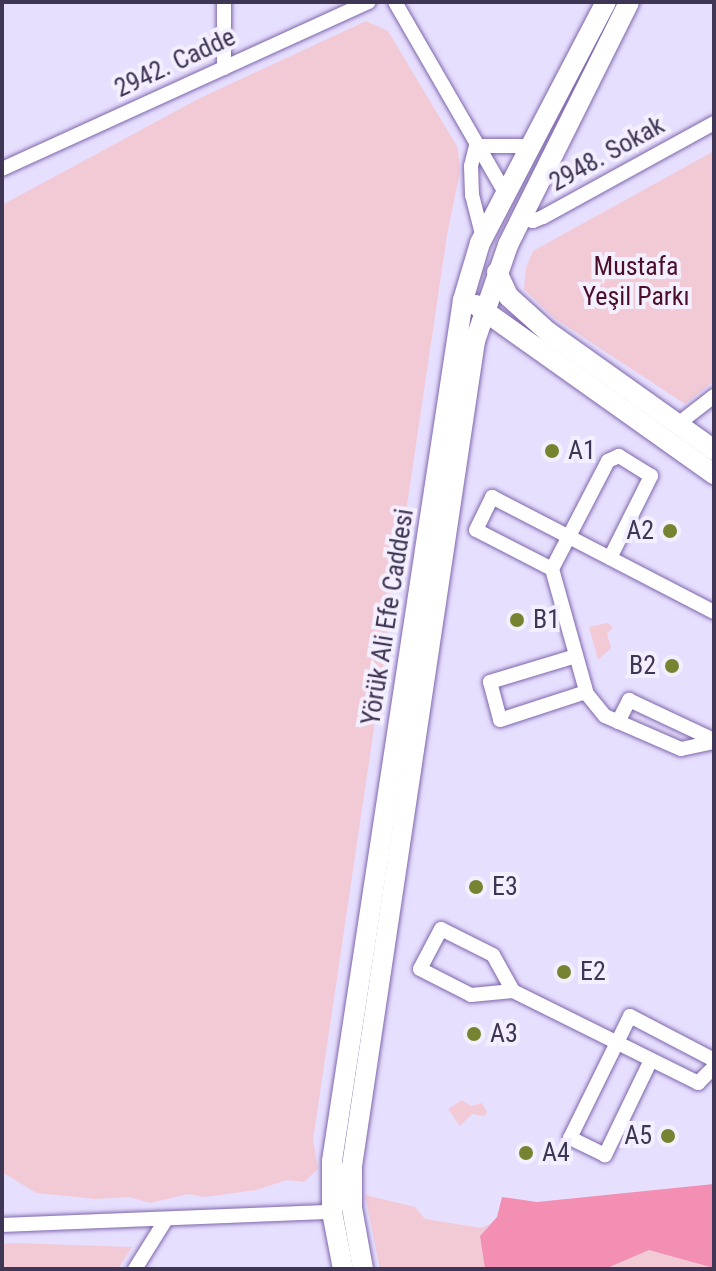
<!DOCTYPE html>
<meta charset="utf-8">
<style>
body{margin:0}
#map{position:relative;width:716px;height:1271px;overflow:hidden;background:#e7dffe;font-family:"Roboto Condensed",sans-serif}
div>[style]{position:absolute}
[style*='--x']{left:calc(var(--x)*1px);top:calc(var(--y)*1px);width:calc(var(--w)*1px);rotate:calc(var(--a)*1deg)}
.green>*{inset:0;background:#f2cad6}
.forest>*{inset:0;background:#f38fb2}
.roads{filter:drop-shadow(0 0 2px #7e66ac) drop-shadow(0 0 2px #7e66ac)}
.street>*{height:14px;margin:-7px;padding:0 7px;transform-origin:7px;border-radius:7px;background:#fff}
.secondary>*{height:20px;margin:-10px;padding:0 10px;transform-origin:10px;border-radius:10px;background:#fff}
.dots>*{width:22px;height:22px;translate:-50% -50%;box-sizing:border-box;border:4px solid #f3effe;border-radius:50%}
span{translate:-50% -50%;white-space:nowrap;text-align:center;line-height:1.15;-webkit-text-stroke:8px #f3effe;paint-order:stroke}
.street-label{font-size:26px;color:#3f3554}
.park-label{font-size:26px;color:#4c0f2a}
.poi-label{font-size:26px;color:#3f3554}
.left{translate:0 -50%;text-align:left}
.right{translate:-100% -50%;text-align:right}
.frame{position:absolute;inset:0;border:4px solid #3f3554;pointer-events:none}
</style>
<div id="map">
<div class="green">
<div style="clip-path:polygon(366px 21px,388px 31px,458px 148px,460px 172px,447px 235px,313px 1140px,318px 1169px,304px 1182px,287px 1180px,256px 1190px,205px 1197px,188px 1194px,150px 1203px,129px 1197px,95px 1199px,36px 1193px,2px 1172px,2px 205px,200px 98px)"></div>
<div style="clip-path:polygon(714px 151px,714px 381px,685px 404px,554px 318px,524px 289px,526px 268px,533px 251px)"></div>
<div style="clip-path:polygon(607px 623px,613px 627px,607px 634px,611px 648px,598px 660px,589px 627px)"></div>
<div style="clip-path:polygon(462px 1100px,471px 1106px,482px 1103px,487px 1112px,485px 1116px,472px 1114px,460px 1126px,448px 1109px)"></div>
<div style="clip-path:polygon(365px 1195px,415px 1207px,425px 1219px,481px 1228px,490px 1224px,480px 1236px,485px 1269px,380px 1269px)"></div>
<div style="clip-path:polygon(14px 1243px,132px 1247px,118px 1269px,2px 1269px,2px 1244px)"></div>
<div style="clip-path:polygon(649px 1250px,710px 1265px,714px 1269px,605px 1269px)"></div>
</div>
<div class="forest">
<div style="clip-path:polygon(714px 1184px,714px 1268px,649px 1250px,605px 1269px,485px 1269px,480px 1236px,497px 1217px,502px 1197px,537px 1202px)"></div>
</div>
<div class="roads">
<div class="street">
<div style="--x:224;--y:2;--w:66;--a:90"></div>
<div style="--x:395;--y:2;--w:222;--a:60"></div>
<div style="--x:2;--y:169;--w:403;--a:-24.5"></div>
<div style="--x:521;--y:218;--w:12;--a:14"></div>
<div style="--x:533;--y:221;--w:11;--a:-22"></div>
<div style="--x:543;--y:217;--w:195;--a:-28.8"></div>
<div style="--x:483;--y:238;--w:44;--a:-104.3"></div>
<div style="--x:472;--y:195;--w:29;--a:-92"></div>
<div style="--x:471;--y:166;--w:21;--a:-76"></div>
<div style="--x:476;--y:146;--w:54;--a:0"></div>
<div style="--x:678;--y:424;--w:46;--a:-37.9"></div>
<div style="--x:610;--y:558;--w:92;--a:-63.4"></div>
<div style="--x:651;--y:476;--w:38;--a:-148"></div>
<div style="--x:619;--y:456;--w:12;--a:156"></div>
<div style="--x:608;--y:461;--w:122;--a:117.4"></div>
<div style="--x:552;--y:569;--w:130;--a:74.4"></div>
<div style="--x:587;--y:694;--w:28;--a:51"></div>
<div style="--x:605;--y:716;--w:83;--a:23.5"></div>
<div style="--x:681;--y:749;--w:34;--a:-12"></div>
<div style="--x:552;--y:569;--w:85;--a:-152.8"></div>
<div style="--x:476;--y:530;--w:37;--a:-64"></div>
<div style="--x:492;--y:497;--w:250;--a:27.4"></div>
<div style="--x:576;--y:656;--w:90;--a:163.2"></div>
<div style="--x:490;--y:682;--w:39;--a:75"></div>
<div style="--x:500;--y:720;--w:90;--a:-18"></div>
<div style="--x:618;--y:722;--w:25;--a:-63"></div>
<div style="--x:629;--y:700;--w:94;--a:25.2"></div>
<div style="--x:513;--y:991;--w:41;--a:-119.1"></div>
<div style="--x:493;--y:955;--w:58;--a:-153.4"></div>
<div style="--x:441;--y:929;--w:45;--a:117.7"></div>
<div style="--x:420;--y:969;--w:57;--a:27"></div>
<div style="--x:471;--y:995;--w:42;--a:-5.4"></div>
<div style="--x:513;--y:991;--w:207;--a:26.4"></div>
<div style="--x:698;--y:1083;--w:23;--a:-45"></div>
<div style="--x:651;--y:1060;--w:106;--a:115.8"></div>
<div style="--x:605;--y:1155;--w:39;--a:-154"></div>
<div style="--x:570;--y:1138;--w:136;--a:-63.8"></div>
<div style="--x:630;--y:1016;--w:95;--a:27.6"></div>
<div style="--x:2;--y:1225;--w:330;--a:-2.3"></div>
<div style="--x:135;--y:1269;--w:57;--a:-58"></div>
</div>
<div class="secondary">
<div style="--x:497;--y:272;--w:26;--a:65"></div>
<div style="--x:508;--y:296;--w:54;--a:42"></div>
<div style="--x:548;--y:332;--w:204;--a:35.4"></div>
<div style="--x:476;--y:305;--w:292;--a:35.4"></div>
<div style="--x:343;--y:1269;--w:58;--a:-100.9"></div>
<div style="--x:332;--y:1212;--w:51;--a:-90"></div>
<div style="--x:332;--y:1161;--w:871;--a:-81.35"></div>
<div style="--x:463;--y:300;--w:59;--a:-73.4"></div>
<div style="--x:480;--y:243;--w:272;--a:-62.4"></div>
<div style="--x:363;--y:1269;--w:62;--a:-100.2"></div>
<div style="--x:352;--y:1208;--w:42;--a:-90"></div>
<div style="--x:352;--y:1166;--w:834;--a:-81.52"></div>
<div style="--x:475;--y:341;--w:102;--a:-71"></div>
<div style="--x:508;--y:245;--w:271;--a:-63.5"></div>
</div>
</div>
<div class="dots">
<div style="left:552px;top:451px;background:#768432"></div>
<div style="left:670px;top:531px;background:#768432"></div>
<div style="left:517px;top:620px;background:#768432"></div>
<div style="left:672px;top:666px;background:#768432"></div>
<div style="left:476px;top:887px;background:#768432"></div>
<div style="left:564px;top:972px;background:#768432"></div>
<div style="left:474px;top:1034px;background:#768432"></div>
<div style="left:668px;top:1136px;background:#768432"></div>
<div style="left:526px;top:1153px;background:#768432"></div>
</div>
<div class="street-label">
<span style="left:175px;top:63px;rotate:-25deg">2942. Cadde</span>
<span style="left:607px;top:154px;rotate:-29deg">2948. Sokak</span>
<span style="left:388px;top:617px;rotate:-81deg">Yörük Ali Efe Caddesi</span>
</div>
<div class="park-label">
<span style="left:636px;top:282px">Mustafa<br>Yeşil Parkı</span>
</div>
<div class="poi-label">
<span class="left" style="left:568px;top:451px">A1</span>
<span class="right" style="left:654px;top:531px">A2</span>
<span class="left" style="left:533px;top:620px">B1</span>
<span class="right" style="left:656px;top:666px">B2</span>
<span class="left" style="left:492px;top:887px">E3</span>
<span class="left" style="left:580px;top:972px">E2</span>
<span class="left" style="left:490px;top:1034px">A3</span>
<span class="right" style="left:652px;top:1136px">A5</span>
<span class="left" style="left:542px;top:1153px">A4</span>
</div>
<div class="frame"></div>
</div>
